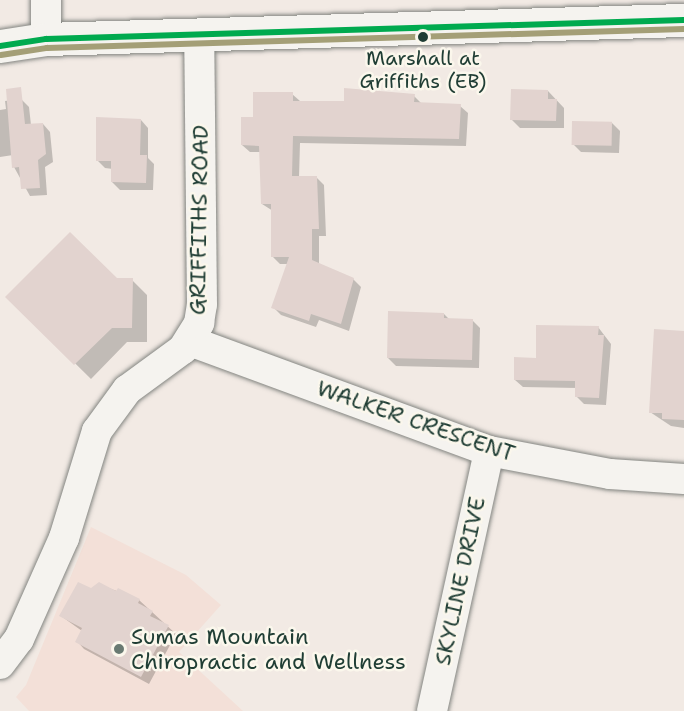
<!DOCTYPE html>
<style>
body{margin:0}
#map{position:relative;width:684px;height:711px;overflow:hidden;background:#f2eae4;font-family:"Shantell Sans",sans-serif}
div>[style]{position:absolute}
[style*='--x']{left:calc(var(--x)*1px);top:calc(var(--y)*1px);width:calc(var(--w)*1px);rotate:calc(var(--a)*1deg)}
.built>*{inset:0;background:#f3e0d8}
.shadow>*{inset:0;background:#0003}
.building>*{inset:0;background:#e2d3cf;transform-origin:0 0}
.roads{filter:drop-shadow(0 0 2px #838581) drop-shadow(0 0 2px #838581)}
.minor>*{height:30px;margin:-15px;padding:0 15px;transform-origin:15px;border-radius:15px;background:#f5f3ef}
.major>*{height:33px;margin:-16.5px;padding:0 16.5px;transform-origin:16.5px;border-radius:16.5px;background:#f5f3ef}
.bus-1>*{height:6px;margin:-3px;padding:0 3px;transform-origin:3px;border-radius:3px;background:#00aa4f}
.bus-2>*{height:6px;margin:-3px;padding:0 3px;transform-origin:3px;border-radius:3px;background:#a49f77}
.dots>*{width:16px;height:16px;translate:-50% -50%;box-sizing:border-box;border:3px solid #fbf7ec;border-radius:50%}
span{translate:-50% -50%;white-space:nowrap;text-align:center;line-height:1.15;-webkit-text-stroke:5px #fbf7ec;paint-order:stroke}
.bus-label{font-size:20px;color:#1f3d34}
.street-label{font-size:22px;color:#1f3d34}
.poi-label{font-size:22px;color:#1f3d34}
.left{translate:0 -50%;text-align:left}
</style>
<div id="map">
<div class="built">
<div style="clip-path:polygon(91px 527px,186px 575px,221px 605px,179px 652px,243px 711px,29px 711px,16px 697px,26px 685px)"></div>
</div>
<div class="shadow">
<div style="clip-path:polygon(548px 91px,564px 108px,564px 128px,520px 128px,512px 120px)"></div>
<div style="clip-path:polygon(292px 94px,300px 101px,346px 102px,414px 96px,422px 104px,460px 106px,468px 113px,466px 146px,300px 143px,299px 178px,316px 177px,324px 185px,326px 236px,319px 236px,319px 265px,353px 279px,361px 287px,349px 331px,319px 320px,316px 327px,281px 315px,273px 307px,288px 264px,280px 264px,273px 257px,273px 211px,262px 204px,261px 152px,250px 152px,242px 145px,255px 119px)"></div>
<div style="clip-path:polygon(21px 99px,29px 107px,31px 125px,43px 124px,50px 132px,53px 162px,45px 167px,47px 195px,30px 196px,14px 167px,13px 155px,0 157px,0 110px,6px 109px,5px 101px)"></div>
<div style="clip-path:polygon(141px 120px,148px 128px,148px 158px,154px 164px,153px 190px,120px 190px,112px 182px,113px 169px,105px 168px,97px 160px)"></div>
<div style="clip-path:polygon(612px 123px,620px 131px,619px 153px,581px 152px,573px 144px)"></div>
<div style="clip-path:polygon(132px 280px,147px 295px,147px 342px,127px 342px,91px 379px,8px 297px)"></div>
<div style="clip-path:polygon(444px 314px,449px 319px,472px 320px,480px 328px,479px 368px,396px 366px,388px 358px)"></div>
<div style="clip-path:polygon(598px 327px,611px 344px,606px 405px,584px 404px,576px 396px,577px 388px,523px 387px,515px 380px,537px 359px)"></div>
<div style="clip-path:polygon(684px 332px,684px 428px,671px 426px,650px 412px)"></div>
<div style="clip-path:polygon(99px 584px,139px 600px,176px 634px,149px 684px,84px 649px,77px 641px,82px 631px,61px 616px)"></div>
</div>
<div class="building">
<div style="clip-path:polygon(21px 87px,25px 124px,43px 123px,46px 154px,38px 160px,40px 188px,21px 189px,19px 167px,12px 168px,6px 89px)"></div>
<div style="clip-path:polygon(344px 88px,415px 94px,414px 102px,461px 104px,459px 139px,293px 136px,292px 176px,317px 176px,319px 229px,312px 229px,312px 260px,354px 278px,341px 324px,311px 314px,309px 321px,271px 308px,289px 257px,271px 257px,271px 204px,261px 204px,259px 146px,241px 145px,241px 117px,253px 117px,253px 92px,293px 92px,293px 101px,344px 101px)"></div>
<div style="clip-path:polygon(511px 89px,548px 90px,548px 99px,557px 99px,556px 121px,510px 120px)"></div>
<div style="clip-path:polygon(96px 117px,141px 119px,140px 155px,147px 155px,146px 183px,111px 182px,111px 161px,96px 161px)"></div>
<div style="left:572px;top:121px;width:40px;height:24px;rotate:1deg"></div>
<div style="clip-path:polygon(70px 232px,117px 278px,133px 278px,132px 328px,112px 328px,74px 365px,5px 297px)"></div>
<div style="clip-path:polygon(388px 311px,444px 313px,444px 318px,473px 319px,472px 360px,387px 358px)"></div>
<div style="clip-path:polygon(536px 325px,599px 326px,598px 335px,604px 335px,599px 398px,575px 397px,575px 381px,514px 380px,514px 357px,536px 358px)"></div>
<div style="clip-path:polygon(654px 329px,684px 331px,684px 420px,662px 419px,662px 413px,649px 413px)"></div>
<div style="clip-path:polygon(78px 582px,91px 588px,99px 582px,116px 591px,118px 588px,140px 599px,138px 603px,153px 611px,150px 616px,169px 625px,141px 677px,75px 642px,82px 628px,59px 616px)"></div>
</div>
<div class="roads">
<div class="minor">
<div style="--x:46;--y:0;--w:39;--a:90"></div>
<div style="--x:190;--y:341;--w:319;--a:20.2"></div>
<div style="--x:489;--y:451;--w:123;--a:10.8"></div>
<div style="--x:610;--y:474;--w:74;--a:3.9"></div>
<div style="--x:0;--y:664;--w:31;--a:-53"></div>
<div style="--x:19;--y:639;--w:111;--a:-66"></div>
<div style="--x:64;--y:538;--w:112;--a:-72.9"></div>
<div style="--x:97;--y:431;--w:51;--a:-53.8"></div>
<div style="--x:127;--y:390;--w:69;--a:-36.2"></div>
<div style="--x:183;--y:349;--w:31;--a:-58"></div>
<div style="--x:199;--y:323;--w:18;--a:-81"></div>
<div style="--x:202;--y:305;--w:269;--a:-90.6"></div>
<div style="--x:432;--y:711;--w:266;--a:-77.6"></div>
</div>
<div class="major">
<div style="--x:0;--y:46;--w:47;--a:-8.7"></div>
<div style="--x:46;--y:39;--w:638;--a:-1.71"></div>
</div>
</div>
<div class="bus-1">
<div style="--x:0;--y:46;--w:47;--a:-8.7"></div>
<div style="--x:46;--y:39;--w:638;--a:-1.71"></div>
</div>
<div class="bus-2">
<div style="--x:1;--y:55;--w:47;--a:-8.7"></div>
<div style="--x:47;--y:48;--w:637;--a:-1.71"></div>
</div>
<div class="dots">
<div style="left:423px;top:37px;background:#1f3d34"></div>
<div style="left:119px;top:649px;background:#697a72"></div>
</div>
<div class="bus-label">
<span style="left:423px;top:70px">Marshall at<br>Griffiths (EB)</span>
</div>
<div class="street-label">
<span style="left:199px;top:220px;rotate:-89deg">GRIFFITHS ROAD</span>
<span style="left:416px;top:421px;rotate:19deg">WALKER CRESCENT</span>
<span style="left:460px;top:581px;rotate:-78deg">SKYLINE DRIVE</span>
</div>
<div class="poi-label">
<span class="left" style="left:131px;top:649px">Sumas Mountain<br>Chiropractic and Wellness</span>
</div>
</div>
